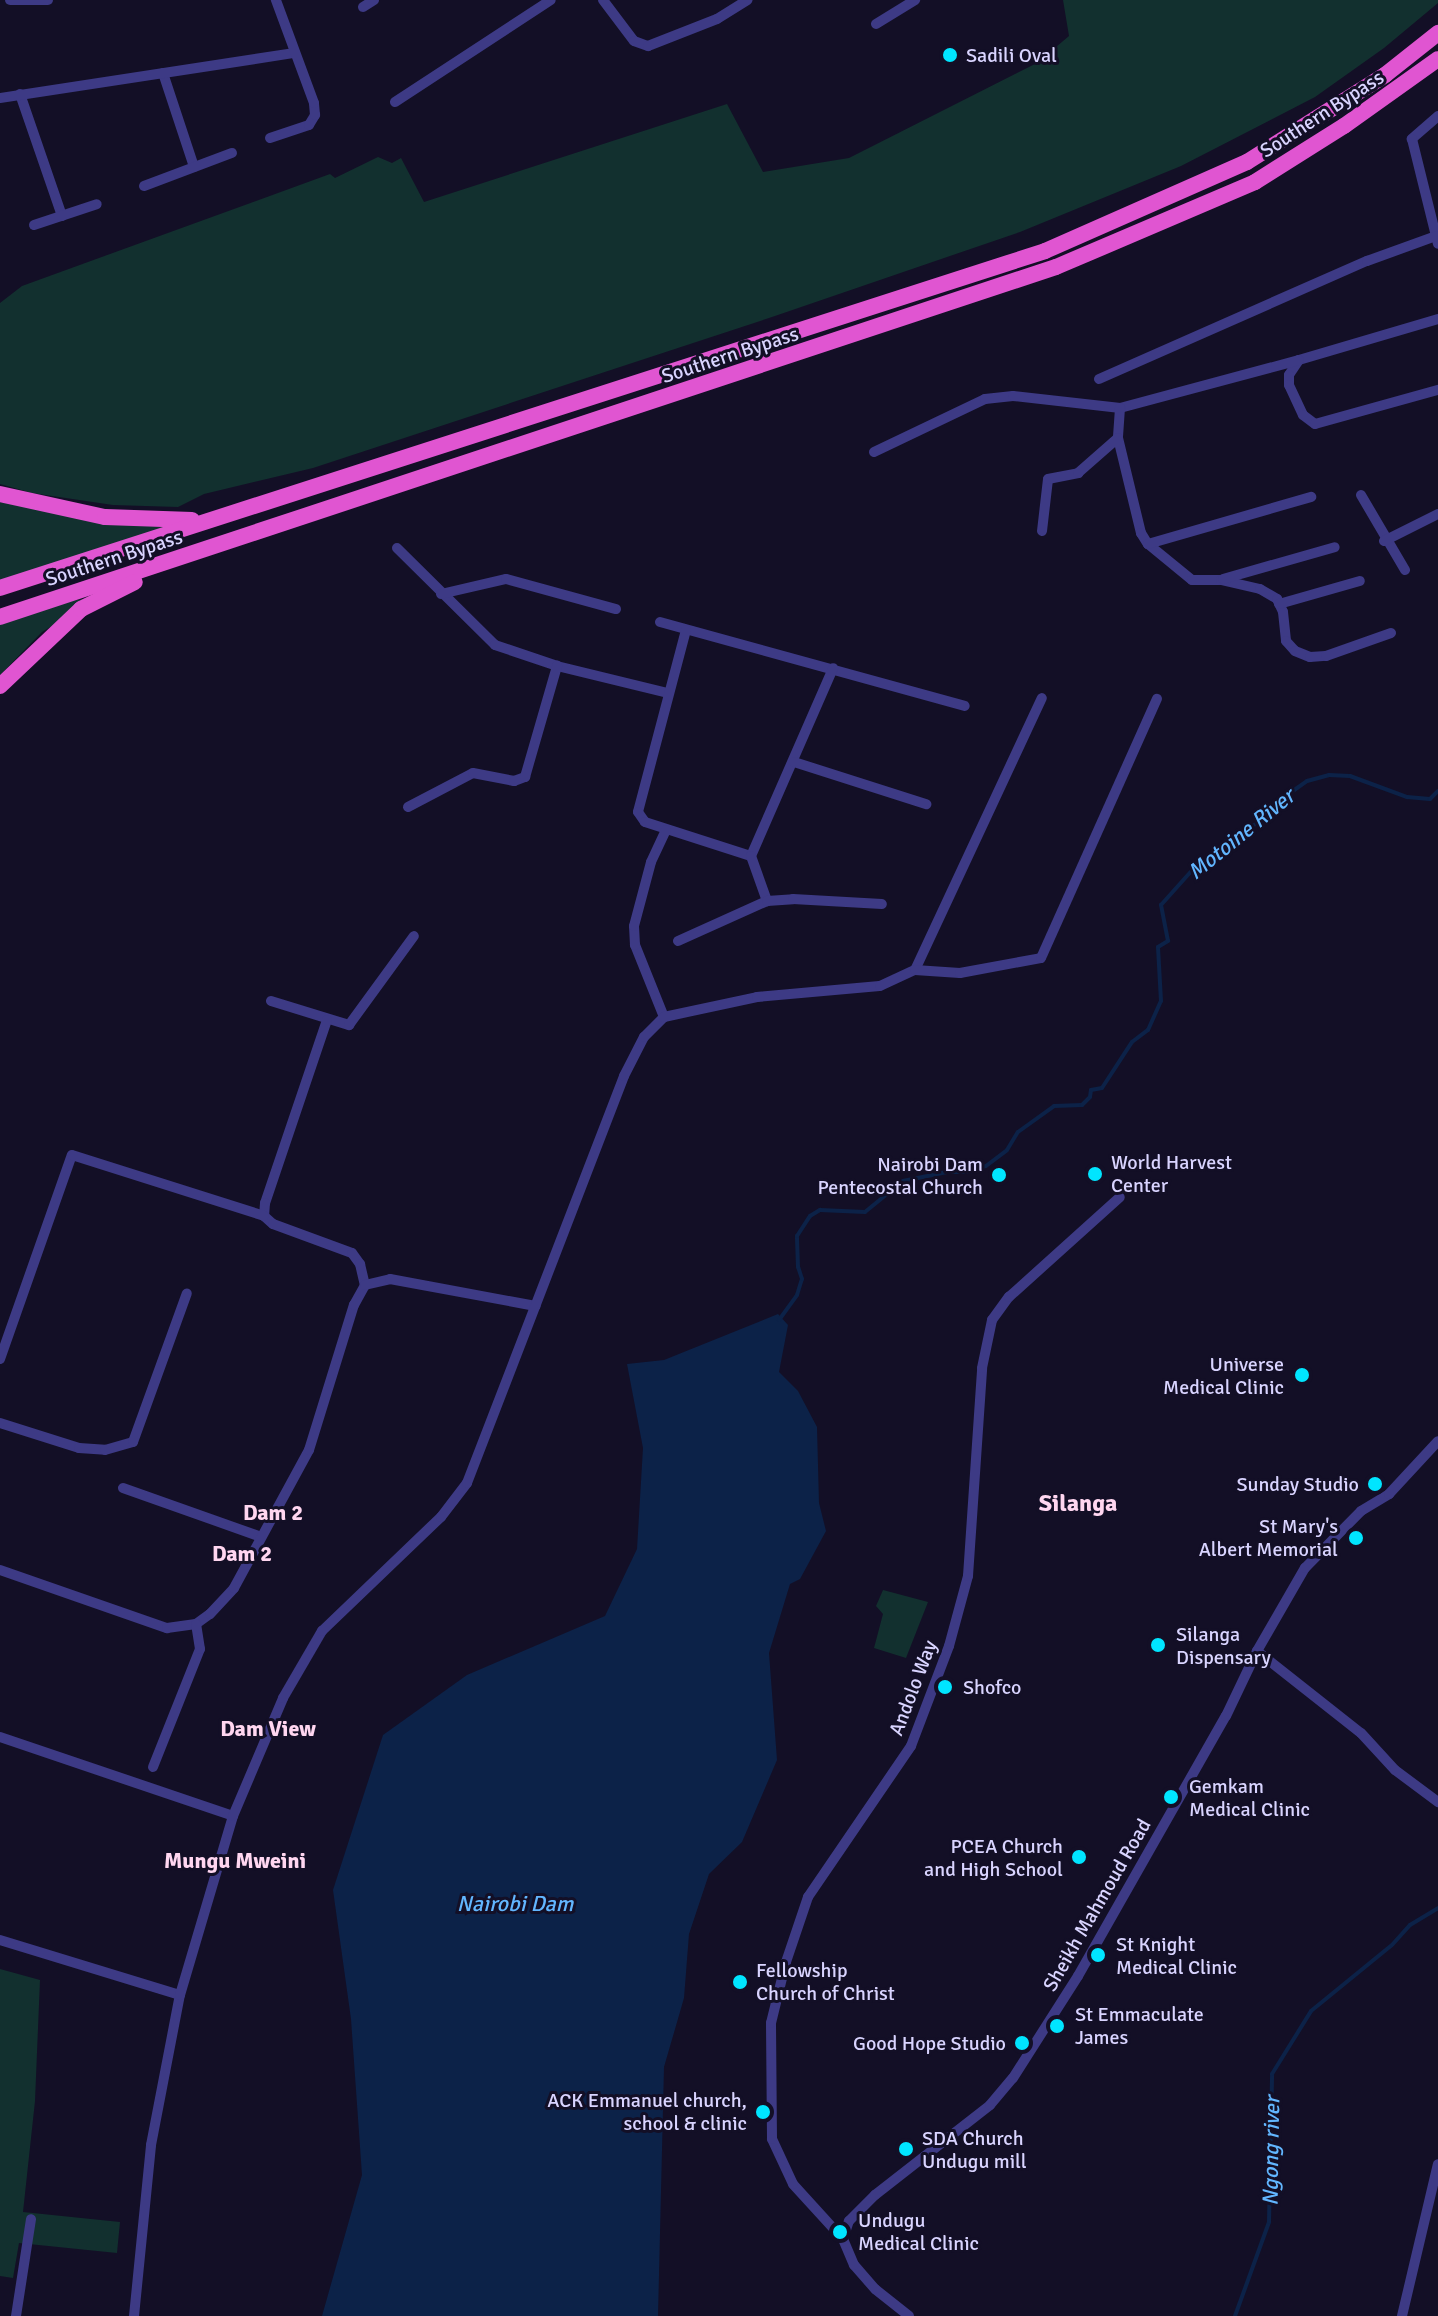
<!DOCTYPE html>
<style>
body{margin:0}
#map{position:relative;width:1438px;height:2316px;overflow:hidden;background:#130f26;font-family:Signika,sans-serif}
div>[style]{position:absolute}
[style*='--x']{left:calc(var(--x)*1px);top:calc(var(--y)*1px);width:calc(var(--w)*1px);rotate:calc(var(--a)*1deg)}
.green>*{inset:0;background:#12302f}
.water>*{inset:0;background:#0c2248}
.stream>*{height:4px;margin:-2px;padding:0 2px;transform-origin:2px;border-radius:2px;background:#0c2248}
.minor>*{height:10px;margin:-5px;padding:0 5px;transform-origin:5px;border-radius:5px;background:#3d3a85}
.trunk>*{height:16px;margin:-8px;padding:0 8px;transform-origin:8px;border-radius:8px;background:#e055d1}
.dots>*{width:22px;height:22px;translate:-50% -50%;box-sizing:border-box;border:4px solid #130f26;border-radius:50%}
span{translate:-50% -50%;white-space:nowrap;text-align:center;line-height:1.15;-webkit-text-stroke:6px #130f26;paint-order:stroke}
.poi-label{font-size:20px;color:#d9d4ff}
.left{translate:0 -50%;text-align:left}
.right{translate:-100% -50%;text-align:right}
.street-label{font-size:20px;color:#d9d4ff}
.water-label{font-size:22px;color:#62b6ff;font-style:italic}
.neighbourhood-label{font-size:22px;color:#ffd6f0;font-weight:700}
.quarter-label{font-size:24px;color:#ffd6f0;font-weight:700}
</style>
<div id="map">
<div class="green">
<div style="clip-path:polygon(1063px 0,1438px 0,1438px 3px,1384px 48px,1315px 97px,1181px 166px,1020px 232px,772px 317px,313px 468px,204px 494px,178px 507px,113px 505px,32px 493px,0 484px,0 303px,22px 286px,330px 174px,335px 178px,378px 157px,392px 163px,401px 158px,424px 202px,727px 104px,763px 172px,849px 158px,1037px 63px,1069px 36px)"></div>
<div style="clip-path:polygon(0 502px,118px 524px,176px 526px,0 583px)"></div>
<div style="clip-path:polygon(101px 596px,42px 632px,0 675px,0 624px,71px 601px)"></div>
<div style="clip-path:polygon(883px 1590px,928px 1602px,906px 1658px,874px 1648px,883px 1614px,876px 1606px)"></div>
<div style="clip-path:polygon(0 1969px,40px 1980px,35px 2101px,23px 2212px,120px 2222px,117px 2253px,19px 2243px,13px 2278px,0 2276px)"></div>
</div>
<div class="water">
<div style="clip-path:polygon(778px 1314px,788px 1325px,779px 1372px,798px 1391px,817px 1427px,819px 1503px,826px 1531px,800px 1579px,790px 1584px,769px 1653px,777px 1760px,742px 1842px,709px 1874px,689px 1934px,684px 1998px,664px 2067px,658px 2316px,322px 2316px,362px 2175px,351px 2019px,333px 1890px,383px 1735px,467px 1675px,605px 1616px,637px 1549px,643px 1448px,627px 1364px,664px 1360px)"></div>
</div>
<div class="stream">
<div style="--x:779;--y:1320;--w:31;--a:-54"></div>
<div style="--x:797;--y:1295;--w:17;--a:-73"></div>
<div style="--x:802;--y:1279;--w:13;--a:-108"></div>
<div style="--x:798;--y:1267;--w:31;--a:-92"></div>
<div style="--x:797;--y:1236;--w:24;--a:-57"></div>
<div style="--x:810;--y:1216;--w:12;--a:-31"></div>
<div style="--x:820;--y:1210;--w:45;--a:2.5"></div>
<div style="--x:865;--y:1212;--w:49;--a:-39.2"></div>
<div style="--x:903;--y:1181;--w:45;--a:-11.6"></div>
<div style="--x:947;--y:1172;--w:23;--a:0"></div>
<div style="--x:970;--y:1172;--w:17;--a:-21"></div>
<div style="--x:986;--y:1166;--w:26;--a:-37"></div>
<div style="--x:1007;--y:1150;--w:21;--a:-59"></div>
<div style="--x:1018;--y:1132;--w:44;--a:-35.8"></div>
<div style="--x:1054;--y:1106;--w:28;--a:-2"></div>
<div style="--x:1082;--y:1105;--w:11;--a:-45"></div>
<div style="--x:1090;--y:1097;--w:7;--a:-82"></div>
<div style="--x:1091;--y:1090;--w:11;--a:-10"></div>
<div style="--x:1102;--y:1088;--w:55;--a:-56.9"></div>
<div style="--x:1132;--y:1042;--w:20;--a:-37"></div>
<div style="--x:1148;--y:1030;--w:32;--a:-66"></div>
<div style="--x:1161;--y:1001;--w:54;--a:-93.2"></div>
<div style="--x:1158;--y:947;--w:12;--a:-31"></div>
<div style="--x:1168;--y:941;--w:37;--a:-101"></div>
<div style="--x:1161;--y:905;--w:51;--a:-48.2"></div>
<div style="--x:1195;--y:867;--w:56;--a:-39.9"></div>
<div style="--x:1238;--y:831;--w:30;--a:-21"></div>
<div style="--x:1266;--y:820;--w:36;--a:-48"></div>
<div style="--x:1290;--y:793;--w:21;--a:-35"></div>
<div style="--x:1307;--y:781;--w:23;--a:-15"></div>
<div style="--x:1329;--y:775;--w:21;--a:3"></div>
<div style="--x:1350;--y:776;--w:61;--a:20.2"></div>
<div style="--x:1407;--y:797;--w:23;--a:5"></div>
<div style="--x:1430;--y:799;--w:11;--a:-45"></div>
<div style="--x:1235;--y:2316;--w:100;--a:-70.1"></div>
<div style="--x:1269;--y:2222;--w:148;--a:-88.8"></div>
<div style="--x:1272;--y:2074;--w:74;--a:-58.2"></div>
<div style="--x:1311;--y:2011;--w:104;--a:-39.2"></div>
<div style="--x:1392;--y:1945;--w:27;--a:-48"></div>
<div style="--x:1410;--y:1925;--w:33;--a:-31"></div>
</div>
<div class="minor">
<div style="--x:10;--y:0;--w:38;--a:0"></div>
<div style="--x:603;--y:0;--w:51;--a:52.9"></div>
<div style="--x:634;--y:41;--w:15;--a:20"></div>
<div style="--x:648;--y:46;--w:74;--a:-21.4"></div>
<div style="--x:717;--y:19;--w:36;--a:-32"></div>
<div style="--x:363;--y:7;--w:13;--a:-32"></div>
<div style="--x:876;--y:24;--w:46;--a:-31.6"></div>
<div style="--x:163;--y:73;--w:99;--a:71.7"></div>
<div style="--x:20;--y:94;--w:129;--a:71"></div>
<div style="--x:0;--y:98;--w:298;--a:-8.7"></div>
<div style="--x:395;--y:102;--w:186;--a:-33.2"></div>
<div style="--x:1438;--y:116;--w:35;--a:139"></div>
<div style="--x:1412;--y:139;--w:108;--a:76.1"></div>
<div style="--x:270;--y:138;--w:41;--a:-18.4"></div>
<div style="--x:309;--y:125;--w:12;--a:-59"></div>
<div style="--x:315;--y:115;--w:12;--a:-95"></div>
<div style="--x:314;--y:103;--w:110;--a:-110.3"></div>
<div style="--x:144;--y:186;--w:94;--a:-20.6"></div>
<div style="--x:34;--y:225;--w:66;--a:-18.4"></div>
<div style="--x:1438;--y:319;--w:145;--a:163.6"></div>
<div style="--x:1299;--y:360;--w:18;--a:124"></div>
<div style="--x:1289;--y:375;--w:10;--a:90"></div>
<div style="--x:1289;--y:385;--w:33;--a:65"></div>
<div style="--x:1303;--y:415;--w:15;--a:37"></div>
<div style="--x:1315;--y:424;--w:128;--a:-15.5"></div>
<div style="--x:1099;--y:379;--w:293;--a:-23.8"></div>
<div style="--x:1367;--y:261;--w:73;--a:-19.9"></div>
<div style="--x:1120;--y:408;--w:185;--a:-15"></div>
<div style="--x:874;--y:452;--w:123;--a:-25.5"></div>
<div style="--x:985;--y:399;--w:28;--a:-6"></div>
<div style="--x:1013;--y:396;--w:108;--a:6.4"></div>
<div style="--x:1120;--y:408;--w:30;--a:94"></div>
<div style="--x:1118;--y:438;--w:98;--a:76.4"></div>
<div style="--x:1141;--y:533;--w:13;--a:58"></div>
<div style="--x:1148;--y:544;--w:57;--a:39.3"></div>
<div style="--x:1192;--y:580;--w:29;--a:0"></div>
<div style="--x:1221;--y:580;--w:40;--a:13"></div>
<div style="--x:1260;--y:589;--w:20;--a:30"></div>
<div style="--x:1277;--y:599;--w:14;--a:65"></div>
<div style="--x:1283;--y:612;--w:29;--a:84"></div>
<div style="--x:1286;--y:641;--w:13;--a:48"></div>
<div style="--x:1295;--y:651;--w:16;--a:22"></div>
<div style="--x:1310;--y:657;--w:16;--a:-4"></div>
<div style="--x:1326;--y:656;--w:69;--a:-19.5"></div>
<div style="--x:1361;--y:495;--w:87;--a:59.6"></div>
<div style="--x:1042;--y:531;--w:52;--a:-83.4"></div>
<div style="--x:1048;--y:479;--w:31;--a:-11"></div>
<div style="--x:1078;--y:473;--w:53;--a:-41.2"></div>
<div style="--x:1384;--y:541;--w:60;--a:-26.6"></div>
<div style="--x:1148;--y:544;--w:170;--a:-16.1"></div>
<div style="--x:397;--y:548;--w:138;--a:44.7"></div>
<div style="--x:495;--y:645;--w:65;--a:18.7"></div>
<div style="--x:557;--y:666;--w:114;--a:13.7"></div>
<div style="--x:1223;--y:579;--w:116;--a:-15.9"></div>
<div style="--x:441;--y:594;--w:67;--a:-13"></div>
<div style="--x:506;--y:579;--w:114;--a:15.3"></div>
<div style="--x:1279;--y:604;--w:84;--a:-15.9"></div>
<div style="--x:660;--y:622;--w:316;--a:15.4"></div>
<div style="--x:686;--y:630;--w:188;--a:104.8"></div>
<div style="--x:638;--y:812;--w:12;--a:55"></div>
<div style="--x:645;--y:822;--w:111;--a:17.8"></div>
<div style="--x:751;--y:856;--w:205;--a:-66.4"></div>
<div style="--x:794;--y:762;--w:139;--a:17.7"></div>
<div style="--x:408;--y:807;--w:73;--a:-27.6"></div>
<div style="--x:473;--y:773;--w:42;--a:11"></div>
<div style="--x:514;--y:781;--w:12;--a:-20"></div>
<div style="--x:525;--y:777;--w:116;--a:-73.9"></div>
<div style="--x:751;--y:856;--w:48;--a:70.4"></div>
<div style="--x:678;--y:941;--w:98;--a:-24.2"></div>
<div style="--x:767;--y:901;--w:26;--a:-4"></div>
<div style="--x:793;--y:899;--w:89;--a:3.2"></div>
<div style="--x:915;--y:970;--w:300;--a:-65"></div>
<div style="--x:271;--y:1001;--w:82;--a:17.1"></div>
<div style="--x:349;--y:1025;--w:110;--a:-53.9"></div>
<div style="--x:664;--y:1017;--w:78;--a:-111.9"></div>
<div style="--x:635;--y:945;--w:19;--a:-93"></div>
<div style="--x:634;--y:926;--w:66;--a:-75.1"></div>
<div style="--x:651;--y:862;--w:35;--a:-65"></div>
<div style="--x:327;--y:1020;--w:193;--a:108.7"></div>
<div style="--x:265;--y:1203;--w:13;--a:94"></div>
<div style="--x:264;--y:1216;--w:12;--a:42"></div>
<div style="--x:273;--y:1224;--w:84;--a:20.2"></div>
<div style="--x:352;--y:1253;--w:14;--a:54"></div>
<div style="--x:360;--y:1264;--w:22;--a:77"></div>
<div style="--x:0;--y:1359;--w:216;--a:-70.6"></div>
<div style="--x:72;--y:1155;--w:201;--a:17.6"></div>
<div style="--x:0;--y:1423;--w:83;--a:17.6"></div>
<div style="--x:79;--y:1448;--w:26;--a:4"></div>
<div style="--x:105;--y:1450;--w:29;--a:-16"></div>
<div style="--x:133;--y:1442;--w:158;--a:-70.1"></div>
<div style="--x:123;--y:1488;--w:146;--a:19.5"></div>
<div style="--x:0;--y:1570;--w:177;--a:19.2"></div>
<div style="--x:167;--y:1628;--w:29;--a:-8"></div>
<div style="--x:196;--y:1624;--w:17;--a:-36"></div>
<div style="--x:210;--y:1614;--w:35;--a:-47"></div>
<div style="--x:234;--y:1588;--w:157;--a:-61.5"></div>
<div style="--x:309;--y:1450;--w:152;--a:-72.8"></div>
<div style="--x:354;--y:1305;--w:23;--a:-61"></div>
<div style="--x:365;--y:1285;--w:26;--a:-13"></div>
<div style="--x:390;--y:1279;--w:148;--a:10.5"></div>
<div style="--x:1257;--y:1651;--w:132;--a:38.3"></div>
<div style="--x:1361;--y:1733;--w:50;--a:47.4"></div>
<div style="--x:1395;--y:1770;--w:54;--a:36.7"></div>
<div style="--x:0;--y:1737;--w:246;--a:18.7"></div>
<div style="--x:153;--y:1767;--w:127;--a:-68.3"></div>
<div style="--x:200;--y:1649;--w:25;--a:-99"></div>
<div style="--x:0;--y:1940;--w:188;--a:17"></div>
<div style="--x:843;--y:2239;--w:74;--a:-132.3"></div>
<div style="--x:793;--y:2184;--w:50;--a:-115"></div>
<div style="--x:772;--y:2139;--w:116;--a:-90.5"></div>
<div style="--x:771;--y:2023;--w:63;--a:-76.2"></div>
<div style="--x:786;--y:1962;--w:69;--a:-71.3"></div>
<div style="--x:808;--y:1897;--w:183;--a:-55.7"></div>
<div style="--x:911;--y:1746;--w:107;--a:-69.2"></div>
<div style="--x:949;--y:1646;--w:73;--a:-74.8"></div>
<div style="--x:968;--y:1576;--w:208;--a:-86.1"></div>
<div style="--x:982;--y:1368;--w:49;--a:-78.2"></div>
<div style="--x:992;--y:1320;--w:29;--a:-54"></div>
<div style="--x:1009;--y:1297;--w:149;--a:-42"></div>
<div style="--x:16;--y:2316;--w:98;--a:-81.2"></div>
<div style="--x:134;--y:2316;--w:172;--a:-84.3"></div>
<div style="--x:151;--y:2145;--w:153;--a:-79.1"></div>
<div style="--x:180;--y:1995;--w:187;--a:-73.5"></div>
<div style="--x:233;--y:1816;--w:128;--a:-67"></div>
<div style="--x:283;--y:1698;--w:78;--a:-59.8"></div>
<div style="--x:322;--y:1631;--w:165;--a:-43.8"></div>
<div style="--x:441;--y:1517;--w:43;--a:-52.6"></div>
<div style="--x:467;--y:1483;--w:436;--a:-68.9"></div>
<div style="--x:624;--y:1076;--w:44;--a:-62.9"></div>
<div style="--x:644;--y:1037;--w:28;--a:-45"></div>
<div style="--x:664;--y:1017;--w:95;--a:-12.1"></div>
<div style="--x:757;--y:997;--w:123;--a:-5.1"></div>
<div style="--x:880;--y:986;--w:38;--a:-25"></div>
<div style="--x:915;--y:970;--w:45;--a:3.8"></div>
<div style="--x:960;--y:973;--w:82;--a:-10.5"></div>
<div style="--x:1041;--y:958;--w:284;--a:-65.9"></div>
<div style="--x:909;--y:2316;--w:43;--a:-141.5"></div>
<div style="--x:875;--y:2289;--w:32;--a:-131"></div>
<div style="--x:854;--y:2265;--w:28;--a:-113"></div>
<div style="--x:843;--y:2239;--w:19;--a:-72"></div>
<div style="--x:849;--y:2221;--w:37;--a:-45"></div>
<div style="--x:875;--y:2195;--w:146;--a:-38"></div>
<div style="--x:990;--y:2105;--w:35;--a:-50"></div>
<div style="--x:1013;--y:2078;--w:121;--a:-57.5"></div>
<div style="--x:1078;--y:1976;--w:299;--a:-60.4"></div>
<div style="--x:1226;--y:1716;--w:72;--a:-64.5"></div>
<div style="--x:1257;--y:1651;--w:96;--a:-60"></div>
<div style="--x:1305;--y:1568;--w:80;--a:-45.5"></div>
<div style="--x:1361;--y:1511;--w:33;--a:-31"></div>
<div style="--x:1389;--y:1494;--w:72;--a:-47.2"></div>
<div style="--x:1402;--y:2316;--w:156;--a:-76.7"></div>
</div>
<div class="trunk">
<div style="--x:0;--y:494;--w:107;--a:12.4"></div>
<div style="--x:105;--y:517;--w:87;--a:2"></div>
<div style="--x:0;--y:588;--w:1098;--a:-17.87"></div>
<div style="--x:1045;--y:251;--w:221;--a:-23.8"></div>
<div style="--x:1247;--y:162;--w:163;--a:-32.2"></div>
<div style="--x:1385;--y:75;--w:68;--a:-38.4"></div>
<div style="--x:0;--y:617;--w:1112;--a:-18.34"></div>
<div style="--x:1056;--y:267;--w:216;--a:-23.1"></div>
<div style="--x:1255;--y:182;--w:105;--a:-32.2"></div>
<div style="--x:1344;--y:126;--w:115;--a:-35.5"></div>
<div style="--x:0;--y:686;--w:112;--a:-43.5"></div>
<div style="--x:81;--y:609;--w:60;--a:-26.6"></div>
</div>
<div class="dots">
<div style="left:950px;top:55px;background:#00e5ff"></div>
<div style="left:1095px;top:1174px;background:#00e5ff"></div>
<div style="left:999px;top:1175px;background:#00e5ff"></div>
<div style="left:1302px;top:1375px;background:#00e5ff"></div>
<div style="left:1375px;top:1484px;background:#00e5ff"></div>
<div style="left:1356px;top:1538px;background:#00e5ff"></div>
<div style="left:1158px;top:1645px;background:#00e5ff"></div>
<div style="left:945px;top:1687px;background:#00e5ff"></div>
<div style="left:1171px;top:1797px;background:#00e5ff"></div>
<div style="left:1079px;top:1857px;background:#00e5ff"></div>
<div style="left:1098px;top:1955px;background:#00e5ff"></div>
<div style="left:740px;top:1982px;background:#00e5ff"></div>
<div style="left:1057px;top:2026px;background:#00e5ff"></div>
<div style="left:1022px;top:2043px;background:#00e5ff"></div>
<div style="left:763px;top:2112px;background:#00e5ff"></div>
<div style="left:906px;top:2149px;background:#00e5ff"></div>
<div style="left:840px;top:2232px;background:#00e5ff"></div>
</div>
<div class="poi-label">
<span class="left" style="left:966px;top:55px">Sadili Oval</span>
<span class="left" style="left:1111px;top:1174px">World Harvest<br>Center</span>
<span class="right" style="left:983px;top:1176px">Nairobi Dam<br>Pentecostal Church</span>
<span class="right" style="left:1284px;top:1376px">Universe<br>Medical Clinic</span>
<span class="right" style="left:1359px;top:1484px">Sunday Studio</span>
<span class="right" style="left:1338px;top:1538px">St Mary's<br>Albert Memorial</span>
<span class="left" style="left:1176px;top:1646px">Silanga<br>Dispensary</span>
<span class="left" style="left:963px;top:1687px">Shofco</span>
<span class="left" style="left:1189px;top:1798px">Gemkam<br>Medical Clinic</span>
<span class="right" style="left:1063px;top:1858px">PCEA Church<br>and High School</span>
<span class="left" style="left:1116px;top:1956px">St Knight<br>Medical Clinic</span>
<span class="left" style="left:756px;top:1982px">Fellowship<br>Church of Christ</span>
<span class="left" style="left:1075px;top:2026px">St Emmaculate<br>James</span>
<span class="right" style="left:1006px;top:2043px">Good Hope Studio</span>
<span class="right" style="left:747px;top:2112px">ACK Emmanuel church,<br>school &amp; clinic</span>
<span class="left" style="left:922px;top:2150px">SDA Church<br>Undugu mill</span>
<span class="left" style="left:858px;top:2232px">Undugu<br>Medical Clinic</span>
</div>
<div class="street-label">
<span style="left:1322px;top:114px;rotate:-33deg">Southern Bypass</span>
<span style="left:730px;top:355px;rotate:-18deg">Southern Bypass</span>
<span style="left:114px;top:558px;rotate:-18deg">Southern Bypass</span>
<span style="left:913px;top:1688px;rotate:-69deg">Andolo Way</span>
<span style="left:1097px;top:1905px;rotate:-60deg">Sheikh Mahmoud Road</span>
</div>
<div class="water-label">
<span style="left:1241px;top:834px;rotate:-39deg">Motoine River</span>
<span style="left:515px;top:1904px">Nairobi Dam</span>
<span style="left:1271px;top:2151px;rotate:-89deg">Ngong river</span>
</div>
<div class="neighbourhood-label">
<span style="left:273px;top:1513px">Dam 2</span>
<span style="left:242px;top:1554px">Dam 2</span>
<span style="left:268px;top:1729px">Dam View</span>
<span style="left:235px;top:1861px">Mungu Mweini</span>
</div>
<div class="quarter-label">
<span style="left:1078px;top:1504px">Silanga</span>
</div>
</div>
